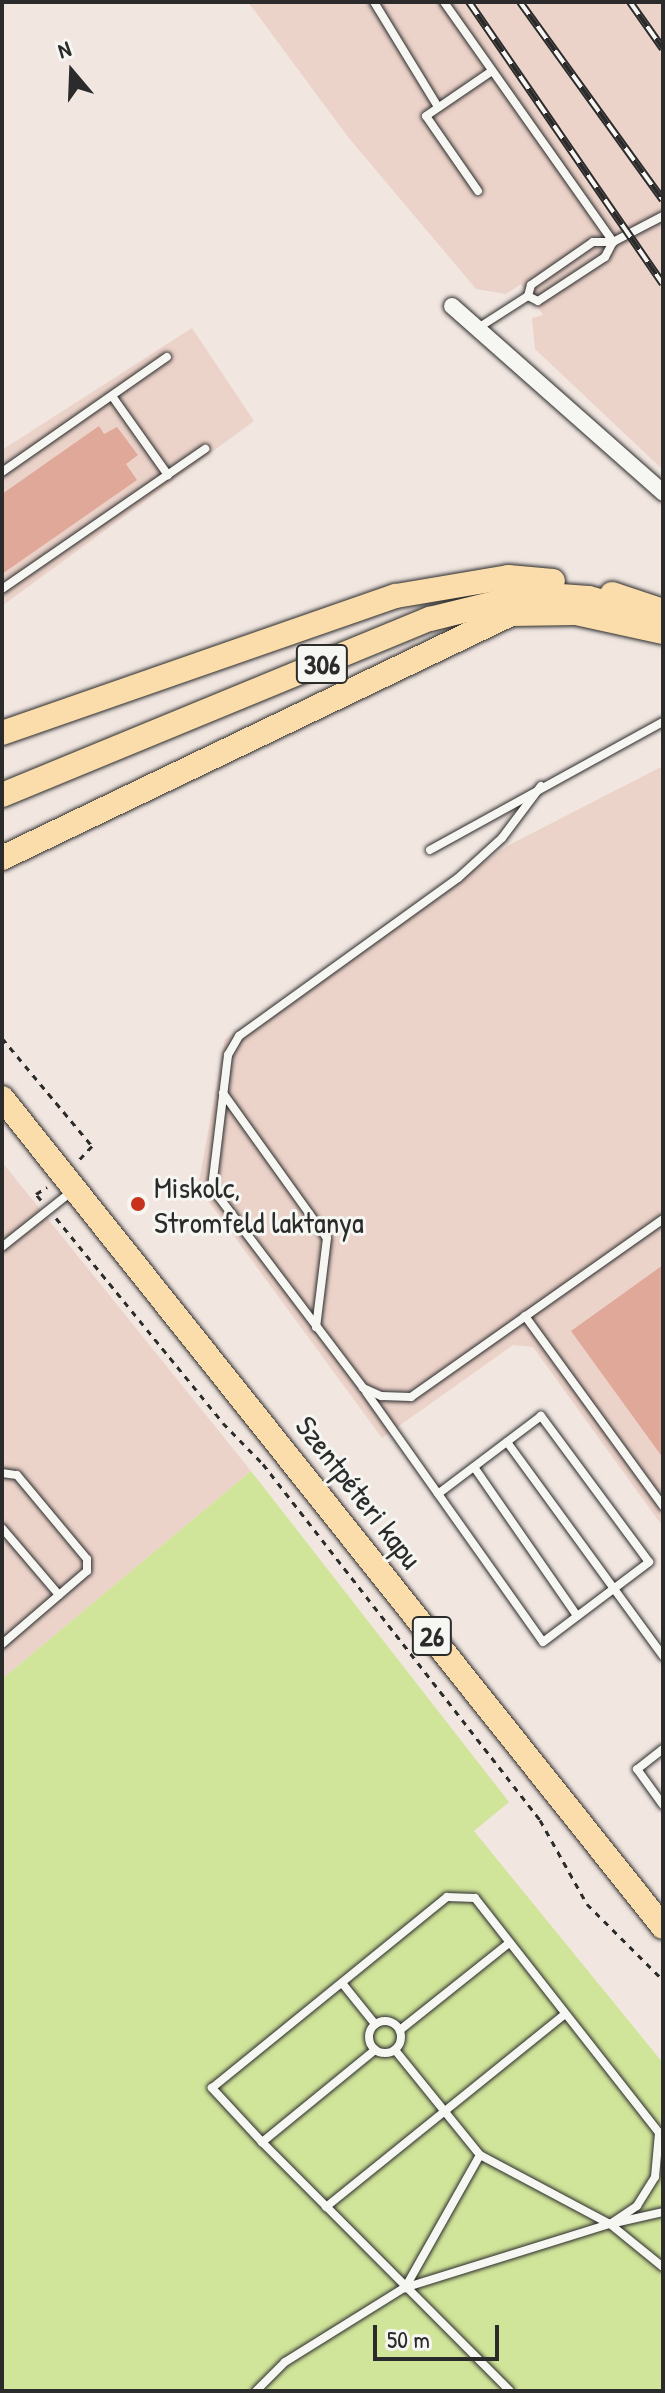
<!DOCTYPE html>
<meta charset="utf-8">
<style>
body{margin:0}
#map{position:relative;width:665px;height:2393px;overflow:hidden;background:#f1e6e0;font-family:"Patrick Hand",sans-serif}
div>[style]{position:absolute}
[style*='--x']{left:calc(var(--x)*1px);top:calc(var(--y)*1px);width:calc(var(--w)*1px);rotate:calc(var(--a)*1deg)}
.built>*{inset:0;background:#ecd3ca}
.green>*{inset:0;background:#d1e59a}
.building>*{inset:0;background:#dfa898}
.path>*{height:3px;margin-top:-1.5px;transform-origin:0;background:repeating-linear-gradient(90deg,#2b2b2b 0 6px,transparent 0 12px)}
.roads{filter:drop-shadow(0 0 2px #2b2b2b) drop-shadow(0 0 2px #2b2b2b)}
.service>*{height:8px;margin:-4px;padding:0 4px;transform-origin:4px;border-radius:4px;background:#f6f6f2}
.service>.ring{margin:-4px;padding:0;box-sizing:content-box;background:none;border:8px solid #f6f6f2;border-radius:50%}
.minor>*{height:16px;margin:-8px;padding:0 8px;transform-origin:8px;border-radius:8px;background:#f6f6f2}
.primary>*{height:24px;margin:-12px;padding:0 12px;transform-origin:12px;border-radius:12px;background:#fbddab}
.rail>*{height:8px;margin-top:-4px;transform-origin:0;background:repeating-linear-gradient(90deg,#f6f6f2 0 15px,#2b2b2b 0 30px);box-sizing:border-box;border-block:2px solid #2b2b2b}
.dots>*{width:22px;height:22px;translate:-50% -50%;box-sizing:border-box;border:4px solid #f6f6f2;border-radius:50%}
span{translate:-50% -50%;white-space:nowrap;text-align:center;line-height:1.15;-webkit-text-stroke:6px #f6f6f2;paint-order:stroke}
.shield-label span{padding:2px 6px;background:#f6f6f2;border:2px solid;border-radius:6px;-webkit-text-stroke-width:0}
.shield-label{font-size:28px;color:#2b2b2b;font-weight:700}
.poi-label{font-size:30px;color:#2b2b2b}
.left{translate:0 -50%;text-align:left}
.street-label{font-size:30px;color:#2b2b2b}
.frame{position:absolute;inset:0;border:4px solid #2b2b2b;pointer-events:none}
.north{position:absolute;left:32px;top:32px;width:80px;height:80px;-webkit-text-stroke:6px #f6f6f2;paint-order:stroke;rotate:341deg;font-size:22px;font-weight:700;line-height:32px;text-align:center;color:#2b2b2b}
.north::after{content:'';display:block;margin:auto;width:28px;height:36px;background:#2b2b2b;clip-path:polygon(50% 0,100% 100%,50% 72%,0 100%)}
.scale{position:absolute;left:373px;top:2325px;width:126px;height:36px;box-sizing:border-box;border:4px solid #2b2b2b;border-top:0;padding-left:10px;font-size:24px;line-height:28px;white-space:nowrap;color:#2b2b2b;-webkit-text-stroke:6px #f6f6f2;paint-order:stroke}
</style>
<div id="map">
<div class="built">
<div style="clip-path:polygon(248px 2px,663px 2px,663px 470px,535px 349px,532px 318px,543px 315px,521px 284px,506px 294px,476px 289px,348px 137px)"></div>
<div style="clip-path:polygon(192px 328px,254px 421px,2px 606px,2px 450px)"></div>
<div style="clip-path:polygon(663px 766px,663px 1527px,533px 1347px,513px 1345px,382px 1438px,198px 1187px,225px 1039px,509px 845px)"></div>
<div style="clip-path:polygon(2px 1162px,251px 1471px,2px 1679px)"></div>
</div>
<div class="green">
<div style="clip-path:polygon(251px 1471px,509px 1802px,474px 1831px,663px 2063px,663px 2391px,2px 2391px,2px 1679px)"></div>
</div>
<div class="building">
<div style="clip-path:polygon(99px 426px,104px 434px,117px 427px,138px 455px,126px 464px,137px 480px,2px 574px,2px 494px)"></div>
<div style="clip-path:polygon(663px 1265px,663px 1458px,571px 1331px)"></div>
</div>
<div class="path">
<div style="--x:2;--y:1038;--w:141;--a:50.2"></div>
<div style="--x:92;--y:1146;--w:22;--a:133"></div>
<div style="--x:41;--y:1200;--w:8;--a:-130"></div>
<div style="--x:36;--y:1194;--w:13;--a:-32"></div>
<div style="--x:56;--y:1218;--w:264;--a:50.8"></div>
<div style="--x:223;--y:1423;--w:57;--a:45.7"></div>
<div style="--x:263;--y:1464;--w:451;--a:52.1"></div>
<div style="--x:540;--y:1820;--w:96;--a:60.8"></div>
<div style="--x:587;--y:1904;--w:107;--a:45"></div>
</div>
<div class="roads">
<div class="service">
<div style="--x:374;--y:2;--w:123;--a:58.6"></div>
<div style="--x:444;--y:2;--w:294;--a:54.8"></div>
<div style="--x:478;--y:191;--w:91;--a:-124.7"></div>
<div style="--x:426;--y:116;--w:80;--a:-34.3"></div>
<div style="--x:528;--y:296;--w:11;--a:27"></div>
<div style="--x:538;--y:301;--w:80;--a:-33.3"></div>
<div style="--x:605;--y:257;--w:17;--a:-62"></div>
<div style="--x:478;--y:328;--w:59;--a:-32.6"></div>
<div style="--x:528;--y:296;--w:11;--a:-75"></div>
<div style="--x:531;--y:285;--w:75;--a:-34.7"></div>
<div style="--x:593;--y:242;--w:20;--a:0"></div>
<div style="--x:613;--y:242;--w:56;--a:-27.5"></div>
<div style="--x:112;--y:396;--w:97;--a:54.7"></div>
<div style="--x:2;--y:472;--w:201;--a:-34.9"></div>
<div style="--x:2;--y:589;--w:247;--a:-34.6"></div>
<div style="--x:541;--y:786;--w:65;--a:126.9"></div>
<div style="--x:502;--y:838;--w:59;--a:137.7"></div>
<div style="--x:458;--y:878;--w:270;--a:144.2"></div>
<div style="--x:239;--y:1036;--w:22;--a:120"></div>
<div style="--x:228;--y:1055;--w:134;--a:96.9"></div>
<div style="--x:212;--y:1188;--w:251;--a:52.9"></div>
<div style="--x:363;--y:1388;--w:20;--a:24"></div>
<div style="--x:381;--y:1396;--w:30;--a:2"></div>
<div style="--x:411;--y:1397;--w:309;--a:-35.2"></div>
<div style="--x:430;--y:850;--w:266;--a:-28.8"></div>
<div style="--x:223;--y:1093;--w:178;--a:54.4"></div>
<div style="--x:327;--y:1238;--w:90;--a:97"></div>
<div style="--x:2;--y:1247;--w:88;--a:-38.6"></div>
<div style="--x:525;--y:1316;--w:235;--a:54"></div>
<div style="--x:366;--y:1392;--w:306;--a:54.7"></div>
<div style="--x:543;--y:1642;--w:133;--a:-37"></div>
<div style="--x:649;--y:1562;--w:182;--a:-126.5"></div>
<div style="--x:541;--y:1416;--w:129;--a:142.9"></div>
<div style="--x:507;--y:1442;--w:265;--a:53.9"></div>
<div style="--x:474;--y:1467;--w:181;--a:55.3"></div>
<div style="--x:2;--y:1473;--w:15;--a:8"></div>
<div style="--x:17;--y:1475;--w:109;--a:50.2"></div>
<div style="--x:87;--y:1559;--w:12;--a:90"></div>
<div style="--x:87;--y:1571;--w:112;--a:139.3"></div>
<div style="--x:2;--y:1528;--w:88;--a:49.6"></div>
<div style="--x:663;--y:1749;--w:33;--a:142"></div>
<div style="--x:637;--y:1769;--w:44;--a:54.2"></div>
<div style="--x:342;--y:1983;--w:53;--a:51.2"></div>
<div class="ring" style="left:369px;top:2021px;width:24px;height:24px"></div>
<div style="--x:400;--y:2030;--w:139;--a:-38.6"></div>
<div style="--x:375;--y:2050;--w:146;--a:140.8"></div>
<div style="--x:262;--y:2142;--w:351;--a:45.1"></div>
<div style="--x:395;--y:2050;--w:135;--a:51"></div>
<div style="--x:480;--y:2155;--w:153;--a:119.4"></div>
<div style="--x:262;--y:2142;--w:74;--a:-132.8"></div>
<div style="--x:212;--y:2088;--w:303;--a:-39.1"></div>
<div style="--x:447;--y:1897;--w:28;--a:2"></div>
<div style="--x:475;--y:1898;--w:298;--a:51.9"></div>
<div style="--x:659;--y:2133;--w:44;--a:95.2"></div>
<div style="--x:655;--y:2177;--w:34;--a:122"></div>
<div style="--x:637;--y:2206;--w:32;--a:146"></div>
<div style="--x:480;--y:2155;--w:147;--a:28"></div>
<div style="--x:610;--y:2224;--w:68;--a:39.1"></div>
<div style="--x:326;--y:2207;--w:307;--a:-38.9"></div>
<div style="--x:256;--y:2391;--w:41;--a:-45"></div>
<div style="--x:285;--y:2362;--w:140;--a:-31.9"></div>
<div style="--x:404;--y:2288;--w:216;--a:-17.3"></div>
<div style="--x:610;--y:2224;--w:54;--a:-12.8"></div>
</div>
<div class="minor">
<div style="--x:452;--y:306;--w:282;--a:41.5"></div>
</div>
<div class="primary">
<div style="--x:612;--y:594;--w:54;--a:18.4"></div>
<div style="--x:2;--y:733;--w:417;--a:-19.2"></div>
<div style="--x:396;--y:596;--w:114;--a:-9.6"></div>
<div style="--x:508;--y:577;--w:45;--a:5.1"></div>
<div style="--x:2;--y:795;--w:463;--a:-22.4"></div>
<div style="--x:430;--y:619;--w:105;--a:-13.8"></div>
<div style="--x:532;--y:594;--w:57;--a:4"></div>
<div style="--x:589;--y:598;--w:41;--a:15.8"></div>
<div style="--x:2;--y:858;--w:564;--a:-25.61"></div>
<div style="--x:511;--y:614;--w:65;--a:-0.9"></div>
<div style="--x:576;--y:613;--w:89;--a:12.3"></div>
<div style="--x:2;--y:1098;--w:1060;--a:51.43"></div>
</div>
</div>
<div class="rail">
<div style="--x:469;--y:2;--w:342;--a:55.5"></div>
<div style="--x:520;--y:2;--w:244;--a:54.2"></div>
<div style="--x:630;--y:2;--w:57;--a:54.9"></div>
</div>
<div class="dots">
<div style="left:138px;top:1204px;background:#c8321e"></div>
</div>
<div class="shield-label">
<span style="left:322px;top:664px">306</span>
<span style="left:432px;top:1636px">26</span>
</div>
<div class="poi-label">
<span class="left" style="left:154px;top:1204px">Miskolc,<br>Stromfeld laktanya</span>
</div>
<div class="street-label">
<span style="left:359px;top:1492px;rotate:52deg">Szentpéteri kapu</span>
</div>
<div class="frame"></div>
<div class="north">N</div>
<div class="scale">50 m</div>
</div>
